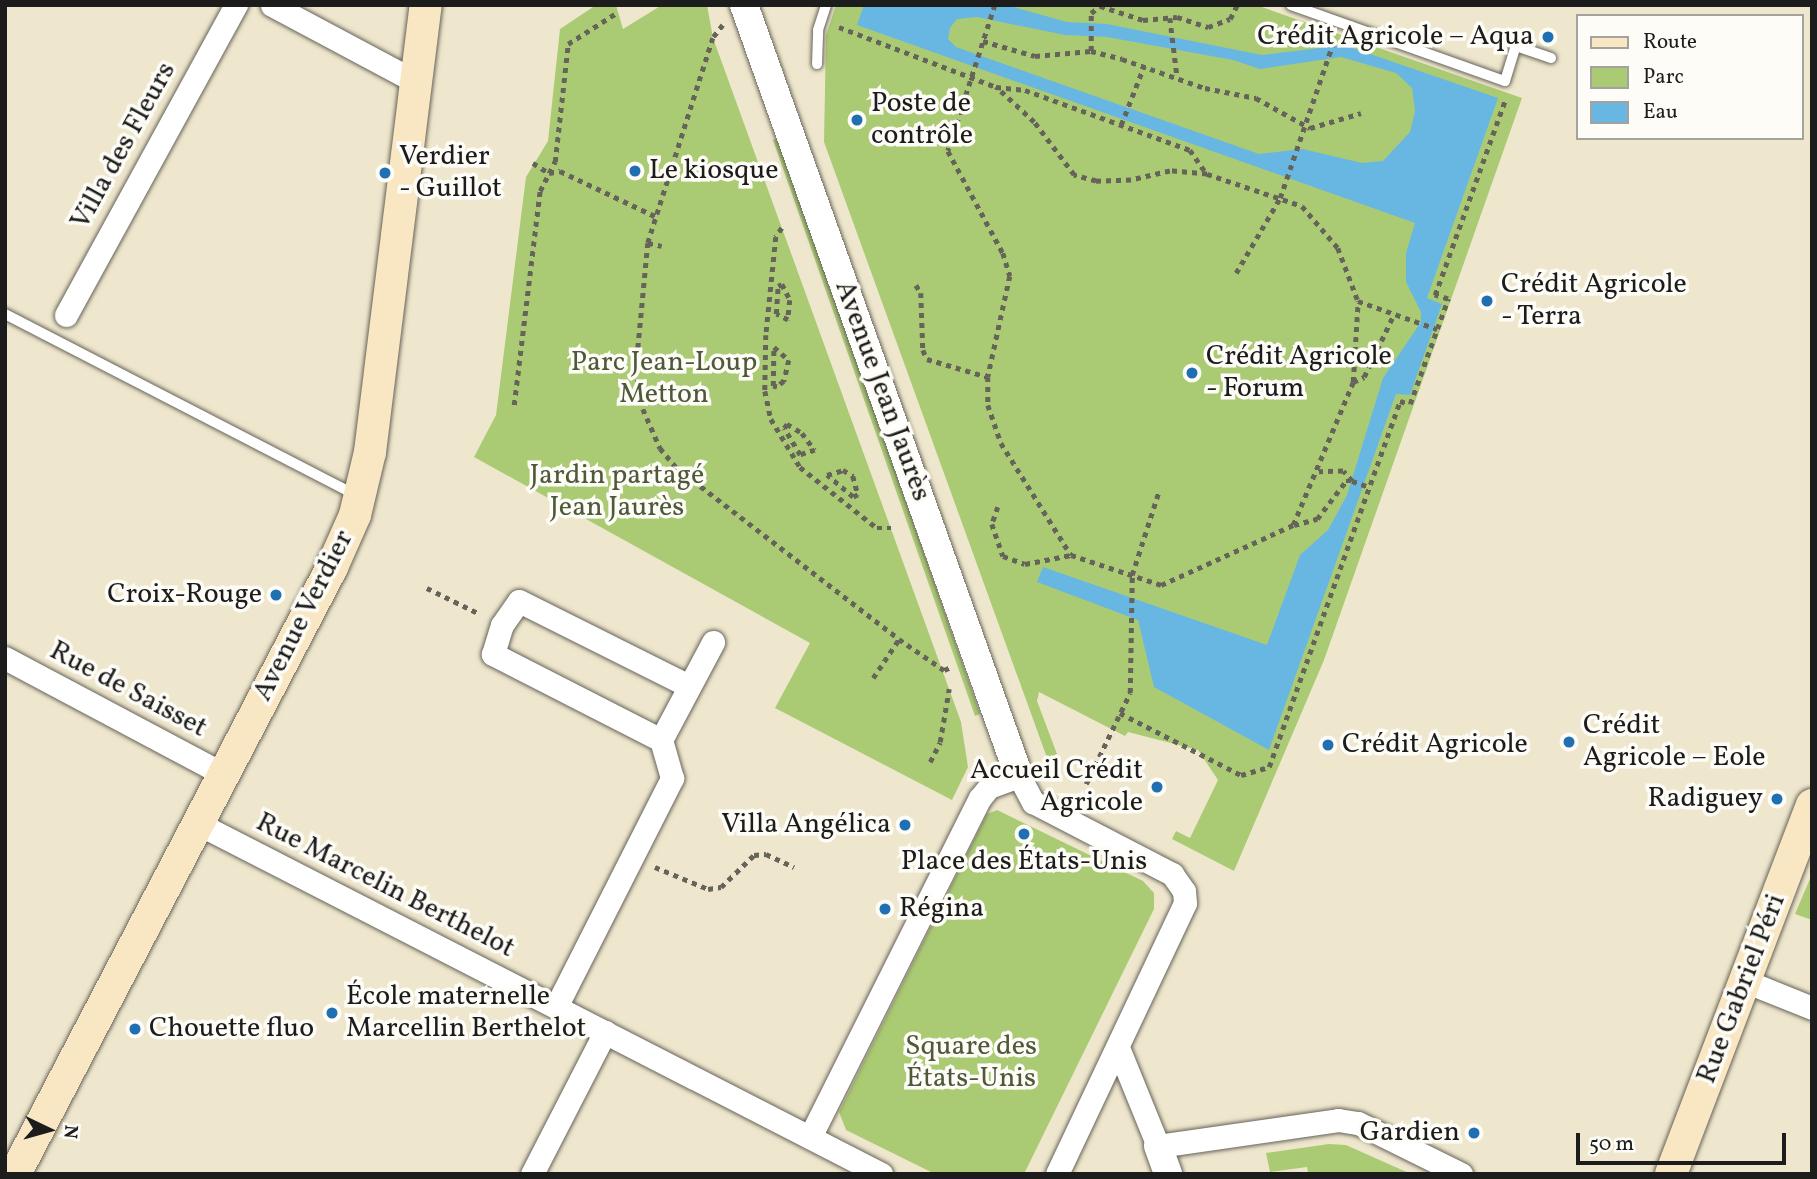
<!DOCTYPE html>
<meta charset="utf-8">
<style>
body{margin:0}
#map{position:relative;width:1817px;height:1179px;overflow:hidden;background:#efe7cd;font-family:Vollkorn,serif}
div>[style]{position:absolute}
[style*='--x']{left:calc(var(--x)*1px);top:calc(var(--y)*1px);width:calc(var(--w)*1px);rotate:calc(var(--a)*1deg)}
.green>*{inset:0;background:#aacb73}
.water>*{inset:0;background:#68b7e3}
.path>*{height:4.5px;margin-top:-2.25px;transform-origin:0;background:repeating-linear-gradient(90deg,#66635a 0 5px,transparent 0 10px)}
.roads{filter:drop-shadow(0 0 2px #66635a) drop-shadow(0 0 2px #66635a)}
.service>*{height:10px;margin:-5px;padding:0 5px;transform-origin:5px;border-radius:5px;background:#fff}
.minor>*{height:23px;margin:-11.5px;padding:0 11.5px;transform-origin:11.5px;border-radius:11.5px;background:#fff}
.tertiary>*{height:28px;margin:-14px;padding:0 14px;transform-origin:14px;border-radius:14px;background:#fff}
.secondary>*{height:32px;margin:-16px;padding:0 16px;transform-origin:16px;border-radius:16px;background:#f9e7c3}
.dots>*{width:19px;height:19px;translate:-50% -50%;box-sizing:border-box;border:4px solid #fdfcf7;border-radius:50%}
span{translate:-50% -50%;white-space:nowrap;text-align:center;line-height:1.15;-webkit-text-stroke:7px #fdfcf7;paint-order:stroke}
.poi-label{font-size:28px;color:#1c1c1c}
.right{translate:-100% -50%;text-align:right}
.left{translate:0 -50%;text-align:left}
.street-label{font-size:28px;color:#1c1c1c}
.park-label{font-size:28px;color:#4e593a}
.frame{position:absolute;inset:0;border:7px solid #1c1c1c;pointer-events:none}
.legend{position:absolute;left:1576px;top:14px;width:228px;height:126px;box-sizing:border-box;background:#fdfcf7;border:2px solid #a3a29f;margin:0;padding:9px 12px;list-style:none;font-size:21px;color:#1c1c1c}
.legend li{display:flex;align-items:center;gap:14px;height:35px}
.legend b{width:35px;border:2px solid #a3a29f}
.north{position:absolute;left:14px;top:1095px;width:70px;height:70px;-webkit-text-stroke:5px #fdfcf7;paint-order:stroke;rotate:95deg;font-size:19px;font-weight:700;line-height:28px;text-align:center;color:#1c1c1c}
.north::after{content:'';display:block;margin:auto;width:24px;height:32px;background:#1c1c1c;clip-path:polygon(50% 0,100% 100%,50% 72%,0 100%)}
.scale{position:absolute;left:1576px;top:1133px;width:210px;height:32px;box-sizing:border-box;border:4px solid #1c1c1c;border-top:0;padding-left:9px;font-size:21px;line-height:24px;white-space:nowrap;color:#1c1c1c;-webkit-text-stroke:5px #fdfcf7;paint-order:stroke}
</style>
<div id="map">
<div class="green">
<div style="clip-path:polygon(596px 5px,616px 5px,623px 29px,662px 5px,707px 5px,713px 38px,961px 722px,968px 767px,952px 800px,775px 708px,810px 643px,474px 457px,496px 415px,526px 177px,548px 141px,560px 29px)"></div>
<div style="clip-path:polygon(836px 5px,1256px 5px,1522px 98px,1324px 660px,1234px 871px,1172px 839px,1176px 831px,1190px 838px,1218px 780px,1198px 750px,1128px 732px,1125px 736px,1039px 692px,1037px 701px,1060px 762px,1050px 766px,824px 142px,826px 35px)"></div>
<div style="clip-path:polygon(779px 138px,980px 714px,975px 716px,773px 140px)"></div>
<div style="clip-path:polygon(997px 810px,1143px 881px,1154px 893px,1154px 909px,1024px 1174px,935px 1174px,846px 1130px,839px 1112px,987px 814px)"></div>
<div style="clip-path:polygon(1812px 874px,1812px 920px,1795px 914px)"></div>
<div style="clip-path:polygon(1329px 1144px,1346px 1145px,1411px 1174px,1308px 1173px,1307px 1167px,1270px 1172px,1266px 1153px)"></div>
</div>
<div class="water">
<div style="clip-path:polygon(evenodd,864px 5px,1006px 5px,1067px 22px,1107px 24px,1262px 55px,1344px 45px,1498px 98px,1427px 298px,1442px 304px,1410px 395px,1396px 394px,1269px 750px,1154px 687px,1138px 620px,1037px 582px,1043px 567px,1267px 645px,1300px 555px,1328px 530px,1347px 495px,1383px 378px,1421px 322px,1421px 312px,1406px 282px,1406px 253px,1415px 223px,857px 25px,864px 5px,977px 17px,1065px 35px,1107px 37px,1233px 60px,1260px 69px,1341px 57px,1396px 73px,1412px 88px,1415px 111px,1410px 132px,1383px 161px,1362px 163px,1303px 149px,1259px 154px,956px 47px,948px 39px,950px 28px,957px 19px,977px 17px)"></div>
</div>
<div class="path">
<div style="--x:995;--y:5;--w:153;--a:107.8"></div>
<div style="--x:948;--y:151;--w:116;--a:61.7"></div>
<div style="--x:1003;--y:253;--w:24;--a:73"></div>
<div style="--x:1010;--y:276;--w:103;--a:102.3"></div>
<div style="--x:988;--y:377;--w:28;--a:90"></div>
<div style="--x:988;--y:405;--w:40;--a:71.1"></div>
<div style="--x:1001;--y:443;--w:132;--a:58"></div>
<div style="--x:1071;--y:555;--w:95;--a:18.4"></div>
<div style="--x:1161;--y:585;--w:145;--a:-24.4"></div>
<div style="--x:1293;--y:525;--w:155;--a:-67.2"></div>
<div style="--x:1353;--y:382;--w:81;--a:-86.5"></div>
<div style="--x:1170;--y:18;--w:57;--a:83"></div>
<div style="--x:723;--y:25;--w:16;--a:128"></div>
<div style="--x:713;--y:38;--w:215;--a:107.6"></div>
<div style="--x:648;--y:243;--w:128;--a:95.4"></div>
<div style="--x:636;--y:370;--w:40;--a:80"></div>
<div style="--x:643;--y:409;--w:43;--a:66.4"></div>
<div style="--x:660;--y:448;--w:26;--a:50"></div>
<div style="--x:677;--y:468;--w:280;--a:37.6"></div>
<div style="--x:899;--y:639;--w:55;--a:34.6"></div>
<div style="--x:944;--y:670;--w:8;--a:-23"></div>
<div style="--x:839;--y:27;--w:168;--a:20.9"></div>
<div style="--x:996;--y:87;--w:29;--a:6"></div>
<div style="--x:1025;--y:90;--w:176;--a:20"></div>
<div style="--x:1190;--y:150;--w:29;--a:55"></div>
<div style="--x:1207;--y:174;--w:37;--a:-175"></div>
<div style="--x:1170;--y:171;--w:40;--a:167"></div>
<div style="--x:1131;--y:180;--w:35;--a:178"></div>
<div style="--x:1096;--y:181;--w:23;--a:-165"></div>
<div style="--x:1074;--y:175;--w:66;--a:-127"></div>
<div style="--x:1034;--y:122;--w:52;--a:-137.4"></div>
<div style="--x:983;--y:41;--w:54;--a:16.1"></div>
<div style="--x:1035;--y:56;--w:56;--a:-5.1"></div>
<div style="--x:1091;--y:51;--w:32;--a:14"></div>
<div style="--x:1122;--y:59;--w:88;--a:19.3"></div>
<div style="--x:1205;--y:88;--w:52;--a:11.1"></div>
<div style="--x:1256;--y:98;--w:62;--a:29.1"></div>
<div style="--x:1310;--y:128;--w:53;--a:-16.4"></div>
<div style="--x:1091;--y:51;--w:38;--a:-90"></div>
<div style="--x:1091;--y:13;--w:11;--a:-38"></div>
<div style="--x:1100;--y:6;--w:45;--a:18"></div>
<div style="--x:1143;--y:20;--w:34;--a:-5"></div>
<div style="--x:1177;--y:17;--w:33;--a:18"></div>
<div style="--x:1208;--y:27;--w:23;--a:-20"></div>
<div style="--x:1230;--y:19;--w:16;--a:-63"></div>
<div style="--x:1121;--y:125;--w:63;--a:-68.7"></div>
<div style="--x:533;--y:163;--w:19;--a:32"></div>
<div style="--x:549;--y:173;--w:11;--a:-10"></div>
<div style="--x:560;--y:171;--w:107;--a:25.4"></div>
<div style="--x:1207;--y:174;--w:100;--a:18.6"></div>
<div style="--x:1302;--y:206;--w:55;--a:49.4"></div>
<div style="--x:1338;--y:248;--w:57;--a:69.3"></div>
<div style="--x:1358;--y:301;--w:84;--a:19.5"></div>
<div style="--x:782;--y:228;--w:11;--a:124"></div>
<div style="--x:776;--y:237;--w:99;--a:95.8"></div>
<div style="--x:766;--y:335;--w:56;--a:91"></div>
<div style="--x:765;--y:391;--w:29;--a:78"></div>
<div style="--x:771;--y:419;--w:56;--a:58.9"></div>
<div style="--x:800;--y:467;--w:98;--a:38.4"></div>
<div style="--x:877;--y:528;--w:14;--a:0"></div>
<div style="--x:648;--y:243;--w:14;--a:12"></div>
<div style="--x:1236;--y:273;--w:87;--a:-59.6"></div>
<div style="--x:1280;--y:198;--w:167;--a:-71.1"></div>
<div style="--x:782;--y:284;--w:18;--a:63"></div>
<div style="--x:790;--y:300;--w:20;--a:96"></div>
<div style="--x:788;--y:320;--w:13;--a:-153"></div>
<div style="--x:776;--y:314;--w:28;--a:-86"></div>
<div style="--x:778;--y:286;--w:4;--a:-27"></div>
<div style="--x:916;--y:285;--w:9;--a:58"></div>
<div style="--x:921;--y:293;--w:57;--a:88"></div>
<div style="--x:923;--y:350;--w:10;--a:66"></div>
<div style="--x:927;--y:359;--w:64;--a:16.4"></div>
<div style="--x:774;--y:347;--w:20;--a:41"></div>
<div style="--x:789;--y:360;--w:22;--a:103"></div>
<div style="--x:784;--y:381;--w:9;--a:139"></div>
<div style="--x:777;--y:387;--w:4;--a:-166"></div>
<div style="--x:773;--y:386;--w:39;--a:-89"></div>
<div style="--x:1353;--y:382;--w:12;--a:-24"></div>
<div style="--x:1364;--y:377;--w:70;--a:-64.5"></div>
<div style="--x:514;--y:405;--w:216;--a:-83.1"></div>
<div style="--x:540;--y:191;--w:33;--a:-63"></div>
<div style="--x:555;--y:162;--w:119;--a:-83.7"></div>
<div style="--x:568;--y:44;--w:59;--a:-32.6"></div>
<div style="--x:787;--y:424;--w:17;--a:31"></div>
<div style="--x:802;--y:433;--w:21;--a:53"></div>
<div style="--x:815;--y:450;--w:16;--a:162"></div>
<div style="--x:800;--y:455;--w:31;--a:-121"></div>
<div style="--x:784;--y:428;--w:5;--a:-53"></div>
<div style="--x:843;--y:470;--w:12;--a:31"></div>
<div style="--x:853;--y:476;--w:20;--a:75"></div>
<div style="--x:858;--y:495;--w:5;--a:158"></div>
<div style="--x:853;--y:497;--w:34;--a:-140"></div>
<div style="--x:827;--y:475;--w:17;--a:-17"></div>
<div style="--x:1352;--y:481;--w:18;--a:19"></div>
<div style="--x:998;--y:507;--w:18;--a:109"></div>
<div style="--x:992;--y:524;--w:34;--a:71"></div>
<div style="--x:1003;--y:556;--w:23;--a:20"></div>
<div style="--x:1025;--y:564;--w:47;--a:-11.1"></div>
<div style="--x:1294;--y:525;--w:24;--a:-15"></div>
<div style="--x:1317;--y:519;--w:48;--a:-52.7"></div>
<div style="--x:1346;--y:481;--w:6;--a:0"></div>
<div style="--x:1352;--y:481;--w:13;--a:-132"></div>
<div style="--x:1343;--y:471;--w:24;--a:178"></div>
<div style="--x:427;--y:588;--w:59;--a:26.1"></div>
<div style="--x:873;--y:678;--w:47;--a:-56.3"></div>
<div style="--x:1120;--y:713;--w:136;--a:27.1"></div>
<div style="--x:1241;--y:775;--w:29;--a:-16"></div>
<div style="--x:1269;--y:767;--w:389;--a:-70.3"></div>
<div style="--x:1400;--y:401;--w:10;--a:17"></div>
<div style="--x:1410;--y:404;--w:112;--a:-70.1"></div>
<div style="--x:1448;--y:299;--w:14;--a:-163"></div>
<div style="--x:1435;--y:295;--w:209;--a:-70.2"></div>
<div style="--x:930;--y:762;--w:22;--a:-63"></div>
<div style="--x:940;--y:742;--w:54;--a:-80.4"></div>
<div style="--x:1086;--y:784;--w:101;--a:-64.2"></div>
<div style="--x:1130;--y:693;--w:118;--a:-89"></div>
<div style="--x:1132;--y:575;--w:88;--a:-72.2"></div>
<div style="--x:655;--y:867;--w:57;--a:22.5"></div>
<div style="--x:708;--y:889;--w:13;--a:-9"></div>
<div style="--x:721;--y:887;--w:46;--a:-44.1"></div>
<div style="--x:754;--y:855;--w:12;--a:-5"></div>
<div style="--x:766;--y:854;--w:31;--a:25"></div>
</div>
<div class="roads">
<div class="service">
<div style="--x:1291;--y:5;--w:227;--a:19.6"></div>
<div style="--x:1505;--y:81;--w:37;--a:-73"></div>
<div style="--x:1516;--y:46;--w:37;--a:19"></div>
<div style="--x:817;--y:64;--w:34;--a:-88"></div>
<div style="--x:818;--y:30;--w:26;--a:-72"></div>
<div style="--x:5;--y:314;--w:396;--a:27.3"></div>
</div>
<div class="minor">
<div style="--x:272;--y:5;--w:163;--a:28.1"></div>
<div style="--x:66;--y:315;--w:354;--a:-61.3"></div>
<div style="--x:5;--y:658;--w:247;--a:28"></div>
<div style="--x:661;--y:740;--w:189;--a:-152.9"></div>
<div style="--x:493;--y:654;--w:30;--a:-73"></div>
<div style="--x:502;--y:625;--w:29;--a:-55"></div>
<div style="--x:519;--y:601;--w:190;--a:26.6"></div>
<div style="--x:661;--y:740;--w:111;--a:-62"></div>
<div style="--x:197;--y:823;--w:769;--a:27.16"></div>
<div style="--x:1745;--y:981;--w:72;--a:21.9"></div>
<div style="--x:556;--y:1007;--w:257;--a:-63.1"></div>
<div style="--x:672;--y:778;--w:40;--a:-106"></div>
<div style="--x:1119;--y:1050;--w:104;--a:67.9"></div>
<div style="--x:1158;--y:1146;--w:182;--a:-8.2"></div>
<div style="--x:1338;--y:1120;--w:20;--a:9"></div>
<div style="--x:1358;--y:1123;--w:115;--a:26.3"></div>
<div style="--x:810;--y:1137;--w:379;--a:-63.4"></div>
<div style="--x:980;--y:798;--w:14;--a:-51"></div>
<div style="--x:989;--y:787;--w:32;--a:-20"></div>
<div style="--x:1019;--y:776;--w:30;--a:62"></div>
<div style="--x:1033;--y:802;--w:157;--a:27.4"></div>
<div style="--x:1172;--y:874;--w:21;--a:55"></div>
<div style="--x:1184;--y:891;--w:12;--a:85"></div>
<div style="--x:1185;--y:903;--w:300;--a:115.3"></div>
<div style="--x:532;--y:1174;--w:160;--a:-62.8"></div>
</div>
<div class="tertiary">
<div style="--x:744;--y:5;--w:819;--a:70.37"></div>
<div style="--x:1158;--y:1146;--w:30;--a:70"></div>
</div>
<div class="secondary">
<div style="--x:15;--y:1174;--w:685;--a:-62.42"></div>
<div style="--x:332;--y:567;--w:57;--a:-66.1"></div>
<div style="--x:355;--y:515;--w:65;--a:-76.6"></div>
<div style="--x:370;--y:452;--w:450;--a:-82.9"></div>
<div style="--x:1671;--y:1174;--w:395;--a:-69.1"></div>
</div>
</div>
<div class="dots">
<div style="left:1548px;top:37px;background:#1f6fb2"></div>
<div style="left:857px;top:120px;background:#1f6fb2"></div>
<div style="left:635px;top:171px;background:#1f6fb2"></div>
<div style="left:385px;top:173px;background:#1f6fb2"></div>
<div style="left:1487px;top:301px;background:#1f6fb2"></div>
<div style="left:1192px;top:373px;background:#1f6fb2"></div>
<div style="left:276px;top:595px;background:#1f6fb2"></div>
<div style="left:1569px;top:742px;background:#1f6fb2"></div>
<div style="left:1328px;top:745px;background:#1f6fb2"></div>
<div style="left:1157px;top:787px;background:#1f6fb2"></div>
<div style="left:1777px;top:799px;background:#1f6fb2"></div>
<div style="left:905px;top:825px;background:#1f6fb2"></div>
<div style="left:1024px;top:834px;background:#1f6fb2"></div>
<div style="left:885px;top:909px;background:#1f6fb2"></div>
<div style="left:332px;top:1013px;background:#1f6fb2"></div>
<div style="left:135px;top:1029px;background:#1f6fb2"></div>
<div style="left:1474px;top:1133px;background:#1f6fb2"></div>
</div>
<div class="poi-label">
<span class="right" style="left:1534px;top:37px">Crédit Agricole − Aqua</span>
<span class="left" style="left:871px;top:120px">Poste de<br>contrôle</span>
<span class="left" style="left:399px;top:173px">Verdier<br>- Guillot</span>
<span class="left" style="left:649px;top:171px">Le kiosque</span>
<span class="left" style="left:1501px;top:301px">Crédit Agricole<br>- Terra</span>
<span class="left" style="left:1206px;top:373px">Crédit Agricole<br>- Forum</span>
<span class="right" style="left:262px;top:595px">Croix-Rouge</span>
<span class="left" style="left:1583px;top:742px">Crédit<br>Agricole − Eole</span>
<span class="left" style="left:1342px;top:745px">Crédit Agricole</span>
<span class="right" style="left:1143px;top:787px">Accueil Crédit<br>Agricole</span>
<span class="right" style="left:1763px;top:799px">Radiguey</span>
<span class="right" style="left:891px;top:825px">Villa Angélica</span>
<span style="left:1024px;top:862px">Place des États-Unis</span>
<span class="left" style="left:899px;top:909px">Régina</span>
<span class="left" style="left:346px;top:1013px">École maternelle<br>Marcellin Berthelot</span>
<span class="left" style="left:149px;top:1029px">Chouette fluo</span>
<span class="right" style="left:1460px;top:1133px">Gardien</span>
</div>
<div class="street-label">
<span style="left:124px;top:146px;rotate:-61deg">Villa des Fleurs</span>
<span style="left:882px;top:391px;rotate:70deg">Avenue Jean Jaurès</span>
<span style="left:304px;top:616px;rotate:-63deg">Avenue Verdier</span>
<span style="left:128px;top:690px;rotate:28deg">Rue de Saisset</span>
<span style="left:385px;top:886px;rotate:27deg">Rue Marcelin Berthelot</span>
<span style="left:1742px;top:989px;rotate:-69deg">Rue Gabriel Péri</span>
</div>
<div class="park-label">
<span style="left:664px;top:379px">Parc Jean-Loup<br>Metton</span>
<span style="left:617px;top:492px">Jardin partagé<br>Jean Jaurès</span>
<span style="left:971px;top:1063px">Square des<br>États-Unis</span>
</div>
<div class="frame"></div>
<ul class="legend">
<li><b style="height:9px;background:#f9e7c3"></b>Route</li>
<li><b style="height:19px;background:#aacb73"></b>Parc</li>
<li><b style="height:19px;background:#68b7e3"></b>Eau</li>
</ul>
<div class="north">N</div>
<div class="scale">50 m</div>
</div>
